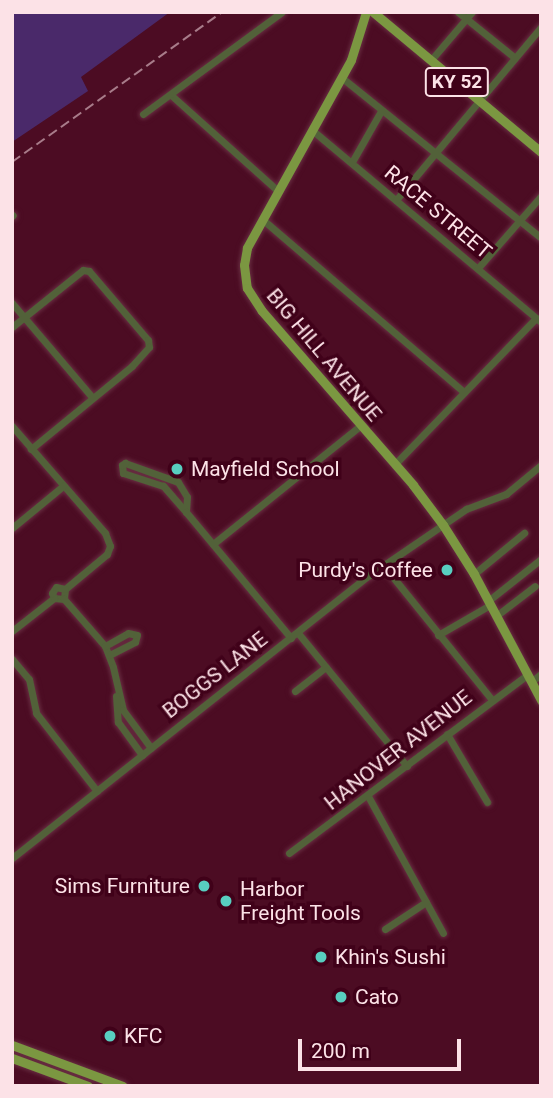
<!DOCTYPE html>
<style>
body{margin:0}
#map{position:relative;width:553px;height:1098px;overflow:hidden;background:#4c0c23;font-family:Roboto,sans-serif}
div>[style]{position:absolute}
[style*='--x']{left:calc(var(--x)*1px);top:calc(var(--y)*1px);width:calc(var(--w)*1px);rotate:calc(var(--a)*1deg)}
.green>*{inset:0;background:#4a296a}
.roads{filter:drop-shadow(0 0 2px #682e42) drop-shadow(0 0 2px #682e42)}
.minor>*{height:7px;margin:-3.5px;padding:0 3.5px;transform-origin:3.5px;border-radius:3.5px;background:#526139}
.major>*{height:9px;margin:-4.5px;padding:0 4.5px;transform-origin:4.5px;border-radius:4.5px;background:#7b9741}
.rail>*{height:2px;margin-top:-1px;transform-origin:0;background:repeating-linear-gradient(90deg,#a87c8a 0 10px,transparent 0 15px)}
.dots>*{width:19px;height:19px;translate:-50% -50%;box-sizing:border-box;border:4px solid #400119;border-radius:50%}
span{translate:-50% -50%;white-space:nowrap;text-align:center;line-height:1.15;-webkit-text-stroke:7px #400119;paint-order:stroke}
.shield-label span{padding:2px 5px;background:#400119;border:2px solid;border-radius:5px;-webkit-text-stroke-width:0}
.shield-label{font-size:19px;color:#fce2e7;font-weight:700}
.street-label{font-size:21px;color:#fce2e7}
.poi-label{font-size:21px;color:#fce2e7}
.left{translate:0 -50%;text-align:left}
.right{translate:-100% -50%;text-align:right}
.frame{position:absolute;inset:0;border:14px solid #fce2e7;pointer-events:none}
.scale{position:absolute;left:298px;top:1039px;width:163px;height:32px;box-sizing:border-box;border:4px solid #fce2e7;border-top:0;padding-left:9px;font-size:21px;line-height:24px;white-space:nowrap;color:#fce2e7;-webkit-text-stroke:5px #400119;paint-order:stroke}
</style>
<div id="map">
<div class="green">
<div style="clip-path:polygon(12px 12px,170px 12px,81px 77px,88px 91px,12px 142px)"></div>
</div>
<div class="roads">
<div class="minor">
<div style="--x:458;--y:12;--w:73;--a:38.9"></div>
<div style="--x:431;--y:60;--w:63;--a:-49.5"></div>
<div style="--x:341;--y:77;--w:257;--a:38.8"></div>
<div style="--x:171;--y:95;--w:144;--a:41.9"></div>
<div style="--x:143;--y:114;--w:172;--a:-36.3"></div>
<div style="--x:312;--y:130;--w:299;--a:40"></div>
<div style="--x:352;--y:162;--w:59;--a:-60.4"></div>
<div style="--x:396;--y:200;--w:226;--a:-50"></div>
<div style="--x:12;--y:216;--w:1;--a:-45"></div>
<div style="--x:262;--y:219;--w:266;--a:40.6"></div>
<div style="--x:478;--y:268;--w:96;--a:-48.8"></div>
<div style="--x:12;--y:303;--w:123;--a:49.6"></div>
<div style="--x:12;--y:327;--w:91;--a:-38.8"></div>
<div style="--x:83;--y:270;--w:6;--a:9"></div>
<div style="--x:89;--y:271;--w:91;--a:49.5"></div>
<div style="--x:148;--y:340;--w:7;--a:82"></div>
<div style="--x:149;--y:347;--w:25;--a:132"></div>
<div style="--x:132;--y:366;--w:131;--a:140.6"></div>
<div style="--x:12;--y:426;--w:142;--a:49"></div>
<div style="--x:105;--y:533;--w:14;--a:69"></div>
<div style="--x:110;--y:546;--w:9;--a:111"></div>
<div style="--x:107;--y:554;--w:55;--a:140.2"></div>
<div style="--x:65;--y:589;--w:10;--a:96"></div>
<div style="--x:64;--y:599;--w:10;--a:-174"></div>
<div style="--x:54;--y:598;--w:53;--a:141.8"></div>
<div style="--x:125;--y:463;--w:56;--a:19.7"></div>
<div style="--x:178;--y:482;--w:17;--a:59"></div>
<div style="--x:187;--y:497;--w:15;--a:94"></div>
<div style="--x:186;--y:512;--w:35;--a:-131"></div>
<div style="--x:163;--y:486;--w:42;--a:-162"></div>
<div style="--x:123;--y:473;--w:8;--a:-97"></div>
<div style="--x:122;--y:465;--w:4;--a:-34"></div>
<div style="--x:395;--y:464;--w:203;--a:-46"></div>
<div style="--x:186;--y:512;--w:164;--a:50.2"></div>
<div style="--x:12;--y:528;--w:66;--a:-39.5"></div>
<div style="--x:213;--y:544;--w:190;--a:-38.8"></div>
<div style="--x:384;--y:566;--w:172;--a:51.1"></div>
<div style="--x:474;--y:574;--w:65;--a:-39.4"></div>
<div style="--x:54;--y:598;--w:5;--a:-112"></div>
<div style="--x:52;--y:593;--w:7;--a:-56"></div>
<div style="--x:56;--y:587;--w:9;--a:13"></div>
<div style="--x:64;--y:599;--w:62;--a:48.9"></div>
<div style="--x:105;--y:646;--w:22;--a:69"></div>
<div style="--x:113;--y:667;--w:44;--a:76.9"></div>
<div style="--x:123;--y:710;--w:47;--a:53.6"></div>
<div style="--x:488;--y:601;--w:68;--a:-38.4"></div>
<div style="--x:496;--y:616;--w:49;--a:-37.6"></div>
<div style="--x:298;--y:633;--w:172;--a:50.7"></div>
<div style="--x:438;--y:635;--w:60;--a:-30"></div>
<div style="--x:105;--y:646;--w:26;--a:-29"></div>
<div style="--x:128;--y:633;--w:9;--a:13"></div>
<div style="--x:137;--y:635;--w:7;--a:106"></div>
<div style="--x:135;--y:642;--w:28;--a:153"></div>
<div style="--x:12;--y:659;--w:26;--a:50"></div>
<div style="--x:29;--y:679;--w:35;--a:78"></div>
<div style="--x:36;--y:713;--w:99;--a:52"></div>
<div style="--x:531;--y:682;--w:13;--a:-39"></div>
<div style="--x:295;--y:691;--w:39;--a:-38"></div>
<div style="--x:116;--y:696;--w:26;--a:86"></div>
<div style="--x:118;--y:722;--w:41;--a:54"></div>
<div style="--x:447;--y:734;--w:79;--a:59.5"></div>
<div style="--x:368;--y:796;--w:156;--a:61.3"></div>
<div style="--x:289;--y:853;--w:297;--a:-36.8"></div>
<div style="--x:12;--y:858;--w:454;--a:-38.4"></div>
<div style="--x:368;--y:576;--w:119;--a:-34.4"></div>
<div style="--x:466;--y:509;--w:43;--a:-20.6"></div>
<div style="--x:506;--y:494;--w:45;--a:-39.6"></div>
<div style="--x:385;--y:929;--w:49;--a:-33.4"></div>
</div>
<div class="major">
<div style="--x:366;--y:12;--w:50;--a:107.4"></div>
<div style="--x:351;--y:60;--w:215;--a:119"></div>
<div style="--x:247;--y:248;--w:17;--a:100"></div>
<div style="--x:244;--y:265;--w:23;--a:83"></div>
<div style="--x:247;--y:288;--w:27;--a:57"></div>
<div style="--x:262;--y:311;--w:230;--a:49"></div>
<div style="--x:413;--y:485;--w:50;--a:53.1"></div>
<div style="--x:443;--y:525;--w:58;--a:57.7"></div>
<div style="--x:474;--y:574;--w:143;--a:62"></div>
<div style="--x:373;--y:12;--w:219;--a:39.8"></div>
<div style="--x:12;--y:1045;--w:118;--a:20.3"></div>
<div style="--x:12;--y:1058;--w:81;--a:20.2"></div>
</div>
</div>
<div class="rail">
<div style="--x:12;--y:162;--w:258;--a:-35.5"></div>
</div>
<div class="dots">
<div style="left:177px;top:469px;background:#58cec0"></div>
<div style="left:447px;top:570px;background:#58cec0"></div>
<div style="left:204px;top:886px;background:#58cec0"></div>
<div style="left:226px;top:901px;background:#58cec0"></div>
<div style="left:321px;top:957px;background:#58cec0"></div>
<div style="left:341px;top:997px;background:#58cec0"></div>
<div style="left:110px;top:1036px;background:#58cec0"></div>
</div>
<div class="shield-label">
<span style="left:457px;top:82px">KY 52</span>
</div>
<div class="street-label">
<span style="left:438px;top:212px;rotate:40deg">RACE STREET</span>
<span style="left:324px;top:355px;rotate:50deg">BIG HILL AVENUE</span>
<span style="left:215px;top:675px;rotate:-38deg">BOGGS LANE</span>
<span style="left:398px;top:750px;rotate:-38deg">HANOVER AVENUE</span>
</div>
<div class="poi-label">
<span class="left" style="left:191px;top:469px">Mayfield School</span>
<span class="right" style="left:433px;top:570px">Purdy's Coffee</span>
<span class="right" style="left:190px;top:886px">Sims Furniture</span>
<span class="left" style="left:240px;top:901px">Harbor<br>Freight Tools</span>
<span class="left" style="left:335px;top:957px">Khin's Sushi</span>
<span class="left" style="left:355px;top:997px">Cato</span>
<span class="left" style="left:124px;top:1036px">KFC</span>
</div>
<div class="frame"></div>
<div class="scale">200 m</div>
</div>
